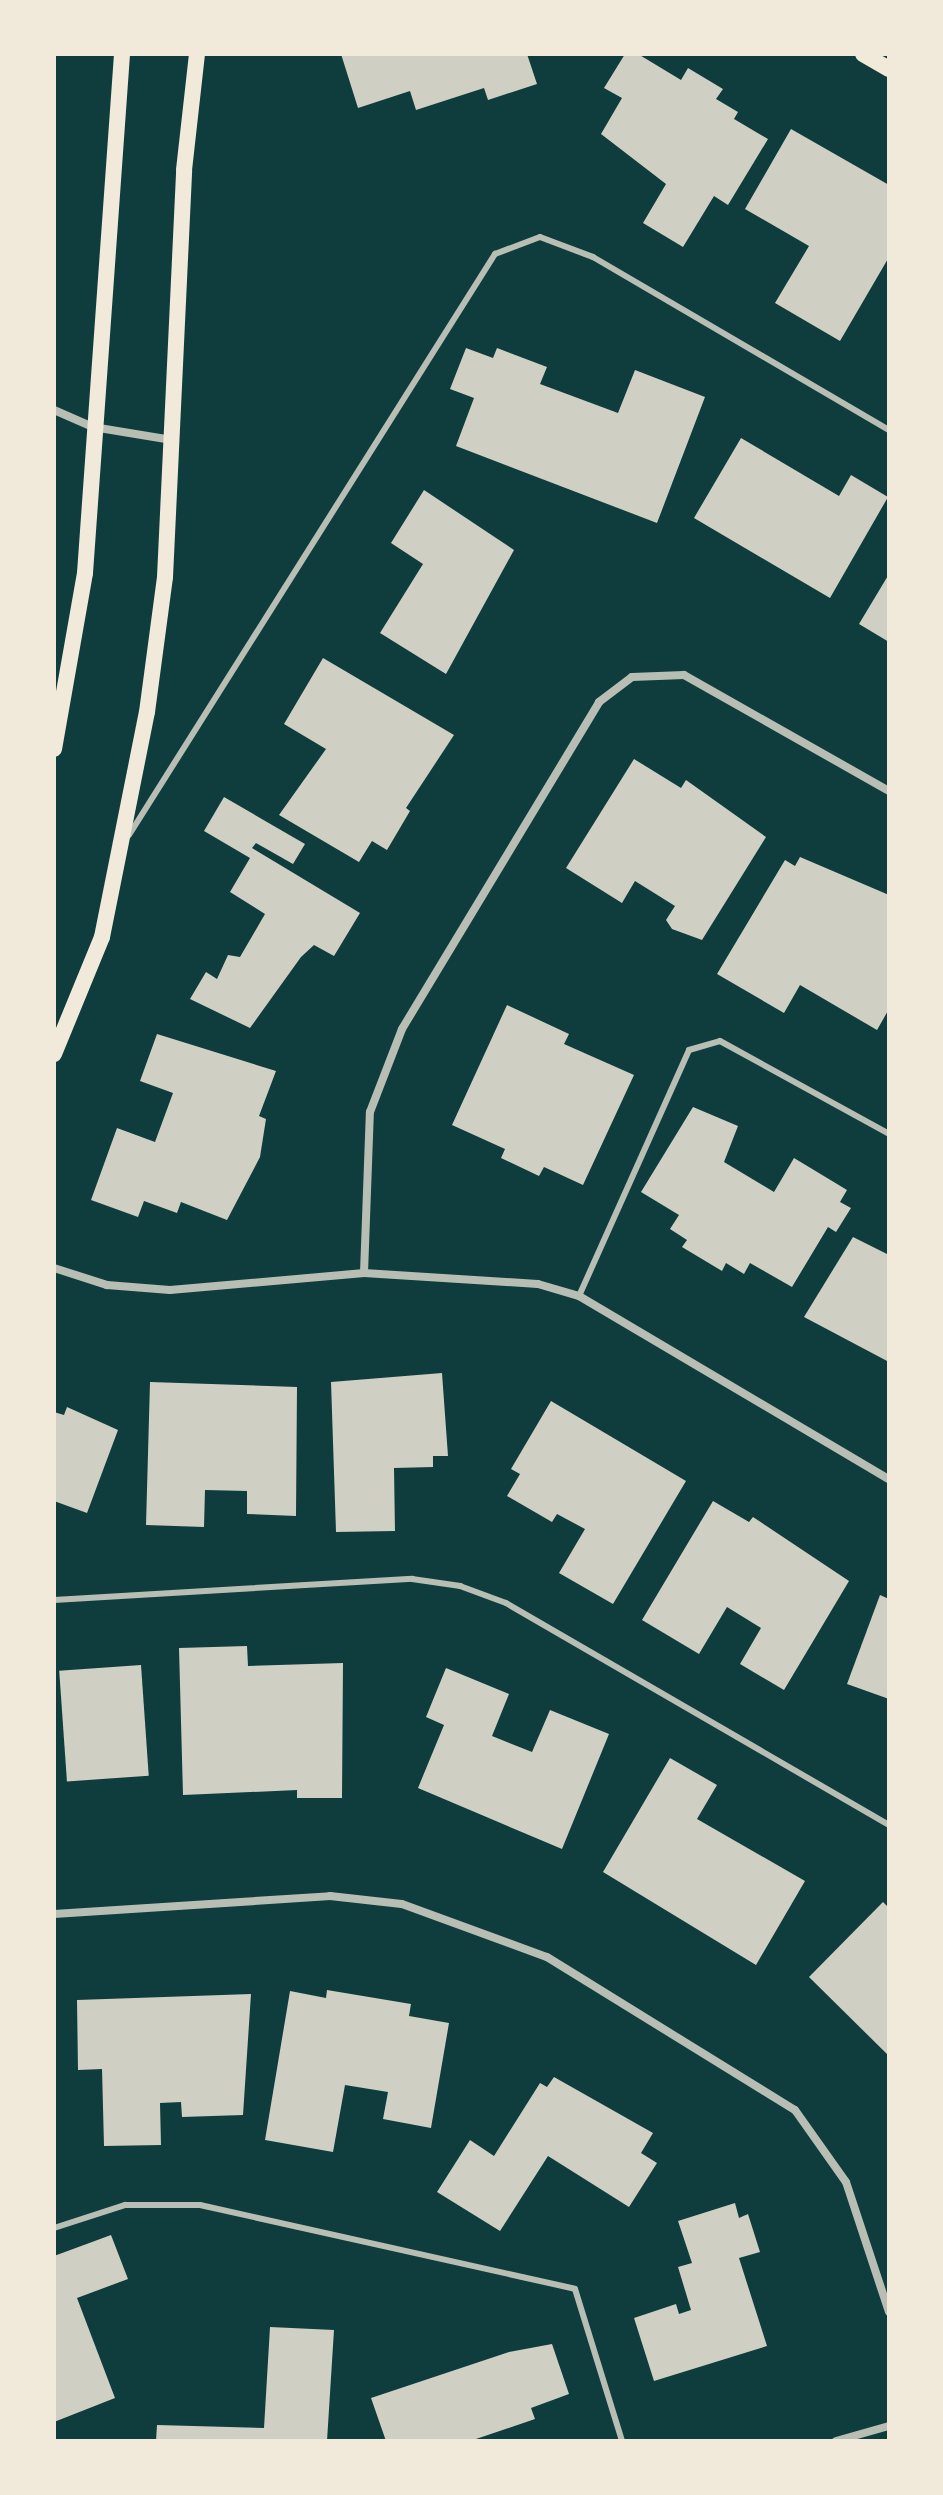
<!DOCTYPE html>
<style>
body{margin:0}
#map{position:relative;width:943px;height:2495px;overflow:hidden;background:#0f3d3e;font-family:Commissioner,sans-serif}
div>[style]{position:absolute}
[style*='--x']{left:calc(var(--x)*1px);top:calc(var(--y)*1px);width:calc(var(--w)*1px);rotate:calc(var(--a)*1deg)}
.building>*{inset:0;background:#cfcfc3;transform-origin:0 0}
.service>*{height:6px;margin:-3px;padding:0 3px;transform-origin:3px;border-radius:3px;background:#b8beb3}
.minor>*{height:8px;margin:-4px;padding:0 4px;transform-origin:4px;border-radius:4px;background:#b8beb3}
.secondary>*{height:16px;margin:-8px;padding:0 8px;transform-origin:8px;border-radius:8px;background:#f1e9da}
span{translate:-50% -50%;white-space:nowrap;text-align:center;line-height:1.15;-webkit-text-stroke:8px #f1e9da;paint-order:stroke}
.frame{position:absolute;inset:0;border:56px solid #f1e9da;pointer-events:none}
</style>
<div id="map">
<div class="building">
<div style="clip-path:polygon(341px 54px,527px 54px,537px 84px,488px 100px,484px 88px,416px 110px,410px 91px,358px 108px)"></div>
<div style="clip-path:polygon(625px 54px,638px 54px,681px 80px,688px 68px,723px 89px,716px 99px,738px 112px,734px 119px,768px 139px,728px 205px,714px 196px,683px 247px,643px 223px,666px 184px,601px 134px,622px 98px,604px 88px)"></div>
<div style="clip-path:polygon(791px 129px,889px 185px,889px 257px,840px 341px,775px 303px,809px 246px,745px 209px)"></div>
<div style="clip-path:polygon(466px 348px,493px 358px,497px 348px,547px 367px,540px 384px,618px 413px,635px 370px,705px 397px,657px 523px,456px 446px,474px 398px,450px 389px)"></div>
<div style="clip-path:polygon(741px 438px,839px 496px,851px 475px,888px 497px,830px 598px,694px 518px)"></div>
<div style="clip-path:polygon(424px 490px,514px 550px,446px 674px,380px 633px,423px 564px,391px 543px)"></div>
<div style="clip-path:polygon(889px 574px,889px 642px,859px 624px)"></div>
<div style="clip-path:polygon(323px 658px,454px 735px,406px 808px,410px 811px,387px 850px,372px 841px,359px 862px,279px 815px,326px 749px,284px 724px)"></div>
<div style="clip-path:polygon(634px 759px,681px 788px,686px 780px,766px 837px,702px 940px,672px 929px,666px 920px,675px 906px,635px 881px,622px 903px,566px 868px)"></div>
<div style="clip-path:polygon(224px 797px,305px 844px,293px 864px,256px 843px,252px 848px,360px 913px,334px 956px,314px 945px,301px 957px,250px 1028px,190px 999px,206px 972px,217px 979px,228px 955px,240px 957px,265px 914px,230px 892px,250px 858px,204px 831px)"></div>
<div style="clip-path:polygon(800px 857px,889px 895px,889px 1009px,877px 1030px,800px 985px,784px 1013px,717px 974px,785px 860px,795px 866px)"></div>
<div style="clip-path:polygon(507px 1005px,569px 1034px,564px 1044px,634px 1075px,583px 1185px,544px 1167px,539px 1176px,501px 1158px,505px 1149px,452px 1125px)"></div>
<div style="clip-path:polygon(157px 1034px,276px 1071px,259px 1116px,266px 1119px,260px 1157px,227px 1220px,181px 1202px,177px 1213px,144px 1201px,138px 1217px,91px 1200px,117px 1128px,155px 1142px,173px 1093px,140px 1081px)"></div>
<div style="clip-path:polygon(693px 1107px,738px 1126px,724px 1162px,774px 1192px,794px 1158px,847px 1190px,840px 1202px,851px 1208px,836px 1232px,828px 1227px,792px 1287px,750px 1263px,744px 1274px,726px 1263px,722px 1271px,682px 1247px,687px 1240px,670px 1229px,679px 1215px,641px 1192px)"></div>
<div style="clip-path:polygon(853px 1237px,889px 1255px,889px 1362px,804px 1317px)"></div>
<div style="clip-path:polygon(442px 1373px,448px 1456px,433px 1456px,433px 1467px,394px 1468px,395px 1531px,336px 1532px,331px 1382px)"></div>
<div style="clip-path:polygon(150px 1382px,297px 1387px,296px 1516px,247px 1514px,247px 1491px,205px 1490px,204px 1527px,146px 1525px)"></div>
<div style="clip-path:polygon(551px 1401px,686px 1481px,613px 1604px,559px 1573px,585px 1529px,557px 1514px,552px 1522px,507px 1496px,520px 1474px,511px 1469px)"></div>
<div style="clip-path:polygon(67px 1407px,118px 1430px,87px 1513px,54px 1501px,54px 1412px,64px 1415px)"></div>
<div style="clip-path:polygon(713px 1501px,749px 1522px,753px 1517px,849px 1581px,784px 1690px,740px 1664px,761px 1628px,727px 1607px,699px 1654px,642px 1620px)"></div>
<div style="clip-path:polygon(880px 1595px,889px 1599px,889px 1699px,847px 1684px)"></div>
<div style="clip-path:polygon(247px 1646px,248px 1666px,343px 1663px,342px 1798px,297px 1798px,297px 1790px,183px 1795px,179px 1648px)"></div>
<div style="left:141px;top:1665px;width:111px;height:82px;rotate:86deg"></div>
<div style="clip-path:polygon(446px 1668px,509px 1694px,492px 1736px,532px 1752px,550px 1710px,609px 1734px,562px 1849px,418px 1788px,444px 1725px,426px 1717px)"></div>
<div style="clip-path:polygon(670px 1758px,717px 1785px,697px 1819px,805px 1881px,756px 1965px,603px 1872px)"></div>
<div style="clip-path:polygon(883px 1902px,889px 1908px,889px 2056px,809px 1977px)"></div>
<div style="clip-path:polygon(327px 1990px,411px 2004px,409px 2016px,449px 2023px,431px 2128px,383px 2119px,388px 2092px,345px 2085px,333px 2152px,265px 2140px,290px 1991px,326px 1998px)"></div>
<div style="clip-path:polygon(251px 1994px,243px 2115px,182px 2117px,181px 2102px,160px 2103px,161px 2145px,104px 2146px,102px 2069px,78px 2070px,77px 2000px)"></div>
<div style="clip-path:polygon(554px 2077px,653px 2133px,641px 2153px,657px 2163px,629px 2207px,548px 2156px,500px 2231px,437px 2192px,470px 2140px,494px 2156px,540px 2083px,547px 2087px)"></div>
<div style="clip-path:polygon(735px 2203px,739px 2218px,748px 2214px,760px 2252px,739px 2258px,767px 2346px,654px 2381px,634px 2318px,676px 2304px,679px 2314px,691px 2310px,678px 2267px,692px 2263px,678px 2221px)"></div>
<div style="clip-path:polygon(111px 2235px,128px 2279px,77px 2298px,115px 2398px,54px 2422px,54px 2256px)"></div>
<div style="clip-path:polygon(270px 2327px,334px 2330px,327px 2441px,156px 2441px,157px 2425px,264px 2428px)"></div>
<div style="clip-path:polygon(552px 2344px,569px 2394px,531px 2408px,535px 2419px,470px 2441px,386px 2441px,371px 2398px,509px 2352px)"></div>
</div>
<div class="service">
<div style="--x:129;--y:835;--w:687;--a:-57.79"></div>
<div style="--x:495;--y:254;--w:48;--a:-20.7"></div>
<div style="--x:540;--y:237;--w:57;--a:20.7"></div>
<div style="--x:593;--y:257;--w:343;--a:30.3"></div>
<div style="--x:579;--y:1296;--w:269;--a:-65.9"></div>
<div style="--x:689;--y:1050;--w:32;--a:-16"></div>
<div style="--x:720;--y:1041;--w:193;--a:28.8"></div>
<div style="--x:54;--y:1600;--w:359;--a:-3.4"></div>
<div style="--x:412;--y:1579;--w:49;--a:8.3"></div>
<div style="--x:460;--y:1586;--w:49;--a:20.3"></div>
<div style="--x:506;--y:1603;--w:443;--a:30.1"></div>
<div style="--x:54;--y:2228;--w:75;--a:-17.9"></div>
<div style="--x:125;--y:2205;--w:75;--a:0"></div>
<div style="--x:200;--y:2205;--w:384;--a:12.6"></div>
<div style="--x:575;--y:2289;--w:159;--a:72.8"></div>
</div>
<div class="minor">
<div style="--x:54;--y:410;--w:43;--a:23.6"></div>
<div style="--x:93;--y:427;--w:80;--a:9.3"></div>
<div style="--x:54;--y:1268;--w:56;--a:17.8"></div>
<div style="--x:107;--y:1285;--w:63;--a:4.5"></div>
<div style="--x:170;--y:1290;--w:195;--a:-5"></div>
<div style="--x:364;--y:1273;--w:174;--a:3.6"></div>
<div style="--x:538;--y:1284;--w:43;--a:16.3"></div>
<div style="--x:579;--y:1296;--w:360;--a:30.6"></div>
<div style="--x:364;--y:1273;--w:161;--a:-87.9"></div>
<div style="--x:370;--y:1112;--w:89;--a:-68.9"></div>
<div style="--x:402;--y:1029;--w:382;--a:-58.9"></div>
<div style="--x:599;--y:702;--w:41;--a:-37.1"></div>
<div style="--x:632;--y:677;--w:52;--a:-2.2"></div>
<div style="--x:684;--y:675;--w:236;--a:29.5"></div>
<div style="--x:54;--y:1914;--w:277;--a:-3.7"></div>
<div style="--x:330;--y:1896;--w:72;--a:6.3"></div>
<div style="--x:402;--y:1904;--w:154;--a:20.1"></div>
<div style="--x:547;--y:1957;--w:291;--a:31.7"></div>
<div style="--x:795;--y:2110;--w:88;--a:54.7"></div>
<div style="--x:846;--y:2182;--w:137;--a:71.7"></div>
<div style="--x:836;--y:2441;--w:55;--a:-15.8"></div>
</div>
<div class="secondary">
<div style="--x:863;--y:54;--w:30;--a:30"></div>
<div style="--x:54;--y:749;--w:179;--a:-80"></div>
<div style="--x:85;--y:573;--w:520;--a:-85.92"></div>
<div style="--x:54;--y:1054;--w:126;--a:-67.7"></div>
<div style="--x:102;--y:937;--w:229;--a:-78.7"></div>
<div style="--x:147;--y:712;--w:136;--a:-82.4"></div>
<div style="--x:165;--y:577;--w:407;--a:-87.3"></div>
<div style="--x:184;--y:170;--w:117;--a:-83.6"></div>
</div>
<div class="frame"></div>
</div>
